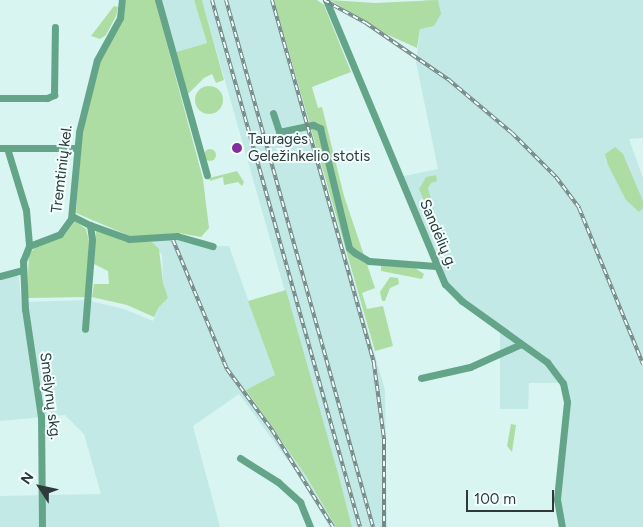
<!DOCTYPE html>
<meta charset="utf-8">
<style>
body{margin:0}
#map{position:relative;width:643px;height:527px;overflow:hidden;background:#d8f5f2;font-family:Figtree,sans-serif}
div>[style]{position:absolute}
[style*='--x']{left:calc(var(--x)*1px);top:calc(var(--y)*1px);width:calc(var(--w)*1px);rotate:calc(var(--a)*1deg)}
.built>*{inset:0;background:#c3e9e6}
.green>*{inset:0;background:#aedda3}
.round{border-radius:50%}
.street>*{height:7px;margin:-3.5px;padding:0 3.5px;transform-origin:3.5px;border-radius:3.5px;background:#64a589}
.rail>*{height:4px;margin-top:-2px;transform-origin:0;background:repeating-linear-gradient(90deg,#f2fefd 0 5.5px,#758987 0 11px);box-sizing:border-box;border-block:1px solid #758987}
.dots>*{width:14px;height:14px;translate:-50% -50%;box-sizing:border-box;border:2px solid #f2fefd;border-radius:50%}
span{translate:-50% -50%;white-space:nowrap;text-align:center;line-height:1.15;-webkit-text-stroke:4px #f2fefd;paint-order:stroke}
.poi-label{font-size:15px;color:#2e3a39}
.left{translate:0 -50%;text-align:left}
.street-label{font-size:15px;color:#2e3a39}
.north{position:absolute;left:15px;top:462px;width:50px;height:50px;-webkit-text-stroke:4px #f2fefd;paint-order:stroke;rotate:305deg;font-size:14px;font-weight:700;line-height:20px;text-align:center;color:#2e3a39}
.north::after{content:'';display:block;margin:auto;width:18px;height:22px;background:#2e3a39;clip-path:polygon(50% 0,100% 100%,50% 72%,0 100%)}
.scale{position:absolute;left:466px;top:490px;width:88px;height:22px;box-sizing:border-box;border:2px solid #2e3a39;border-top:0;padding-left:6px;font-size:15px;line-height:18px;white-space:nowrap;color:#2e3a39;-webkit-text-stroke:4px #f2fefd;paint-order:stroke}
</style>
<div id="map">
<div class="built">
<div style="clip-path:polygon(161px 0,194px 0,207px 43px,176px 52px)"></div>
<div style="clip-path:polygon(202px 0,274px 0,385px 390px,387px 527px,352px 527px)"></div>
<div style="clip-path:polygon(424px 0,643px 0,643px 138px,629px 139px,643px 178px,643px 527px,562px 527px,557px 502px,564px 436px,564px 383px,529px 383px,528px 409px,500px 409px,500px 330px,445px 284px,399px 177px,438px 169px,416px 62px)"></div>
<div style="clip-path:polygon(177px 236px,213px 246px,229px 246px,275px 376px,246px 390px,306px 476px,336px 527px,330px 527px,292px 466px,239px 394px,193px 426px,220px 527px,0 527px,0 496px,101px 494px,84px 434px,65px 415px,0 421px,0 279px,14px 273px,19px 277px,21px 302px,86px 300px,124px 309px,153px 321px,159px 307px,168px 298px,163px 283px,162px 255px,152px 242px,152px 238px)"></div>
</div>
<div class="green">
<div style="clip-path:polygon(126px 0,155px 0,203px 179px,209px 228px,201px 237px,179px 233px,132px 237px,76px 213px,82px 135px,99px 63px,124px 15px)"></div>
<div style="clip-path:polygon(194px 0,202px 0,224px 80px,216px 83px,212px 74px,204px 78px,188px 94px,176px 52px,207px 43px)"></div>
<div style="clip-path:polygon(274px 0,317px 0,324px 5px,351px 72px,312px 87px,318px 108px,322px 107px,344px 196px,375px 288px,362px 293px,367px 309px,383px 306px,393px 346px,375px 351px)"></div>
<div style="clip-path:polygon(330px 0,375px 3px,438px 0,441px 14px,434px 26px,420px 29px,417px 48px,386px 34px)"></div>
<div style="clip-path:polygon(114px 6px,118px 7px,116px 16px,106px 35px,100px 39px,91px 36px)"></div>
<div class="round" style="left:195px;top:86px;width:28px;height:28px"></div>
<div style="clip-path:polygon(615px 147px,623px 154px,643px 201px,643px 208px,639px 212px,626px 200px,608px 165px,605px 154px)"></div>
<div class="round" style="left:204px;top:149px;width:12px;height:12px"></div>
<div style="clip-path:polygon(237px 171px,244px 182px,242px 186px,238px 182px,224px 185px,223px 177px,210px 181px,209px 178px)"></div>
<div style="clip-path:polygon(436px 175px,437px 181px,431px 183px,428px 188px,437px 221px,433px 222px,419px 189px,426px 177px)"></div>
<div style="clip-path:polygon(75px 221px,86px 229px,89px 241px,86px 297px,27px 298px,29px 254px,37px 246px,63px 237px)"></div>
<div style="clip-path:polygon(96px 231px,129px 241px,152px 242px,159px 249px,163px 283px,168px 298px,159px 307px,154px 317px,127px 305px,92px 297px,94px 284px,109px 284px,108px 271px,94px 264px)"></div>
<div style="clip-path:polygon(381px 265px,415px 268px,424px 274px,422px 279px,381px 271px)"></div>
<div style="clip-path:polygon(390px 277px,398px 278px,399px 284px,390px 288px,385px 301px,382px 301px,380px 292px)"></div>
<div style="clip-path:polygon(286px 290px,339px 477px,352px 527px,336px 527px,306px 476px,246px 390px,275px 375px,248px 301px)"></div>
<div style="clip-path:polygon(511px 424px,516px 425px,512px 452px,507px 446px)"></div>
</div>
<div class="street">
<div style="--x:158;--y:0;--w:182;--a:74.4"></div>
<div style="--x:326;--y:0;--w:308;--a:67.3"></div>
<div style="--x:445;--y:284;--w:24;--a:45"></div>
<div style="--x:462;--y:301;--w:105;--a:35.7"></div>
<div style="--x:547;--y:362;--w:26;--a:53"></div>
<div style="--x:563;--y:383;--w:19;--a:78"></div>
<div style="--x:567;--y:402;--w:98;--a:95.9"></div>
<div style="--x:557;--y:499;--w:28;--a:80"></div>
<div style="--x:0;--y:98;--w:47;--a:0"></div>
<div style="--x:47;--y:98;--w:8;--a:-23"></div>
<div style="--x:54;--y:95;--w:68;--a:-89.2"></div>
<div style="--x:273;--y:113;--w:20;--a:72"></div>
<div style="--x:279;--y:132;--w:35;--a:-12"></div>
<div style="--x:313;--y:125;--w:8;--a:23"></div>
<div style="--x:320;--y:128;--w:123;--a:76.4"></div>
<div style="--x:349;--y:248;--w:8;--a:40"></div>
<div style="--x:355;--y:253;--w:16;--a:30"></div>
<div style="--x:369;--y:261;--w:67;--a:4.3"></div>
<div style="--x:0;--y:148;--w:75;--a:0"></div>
<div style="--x:7;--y:148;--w:65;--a:73"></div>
<div style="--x:26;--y:210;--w:36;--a:85"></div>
<div style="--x:72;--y:216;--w:20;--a:27"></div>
<div style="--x:90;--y:225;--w:15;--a:82"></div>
<div style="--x:92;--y:240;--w:89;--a:94.5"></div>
<div style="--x:90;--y:225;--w:41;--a:19.7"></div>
<div style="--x:129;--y:239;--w:48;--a:-3.6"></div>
<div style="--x:177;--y:236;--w:37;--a:16"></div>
<div style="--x:0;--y:276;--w:23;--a:-15"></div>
<div style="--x:421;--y:378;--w:50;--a:-12.7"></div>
<div style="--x:470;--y:367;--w:56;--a:-24.3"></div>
<div style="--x:240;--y:458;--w:45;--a:32.3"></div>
<div style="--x:278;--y:482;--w:30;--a:42"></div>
<div style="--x:300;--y:502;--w:27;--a:68"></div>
<div style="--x:42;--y:527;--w:110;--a:-90.5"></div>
<div style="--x:41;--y:417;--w:109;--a:-98.4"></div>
<div style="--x:25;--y:309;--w:48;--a:-92.4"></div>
<div style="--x:23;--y:261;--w:16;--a:-68"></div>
<div style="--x:29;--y:246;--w:33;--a:-21"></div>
<div style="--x:60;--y:234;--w:19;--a:-54"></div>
<div style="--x:71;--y:219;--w:87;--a:-84.7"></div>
<div style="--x:79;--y:132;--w:74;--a:-76"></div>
<div style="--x:97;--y:60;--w:48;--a:-61.3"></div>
<div style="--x:120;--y:18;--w:18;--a:-84"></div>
</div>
<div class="rail">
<div style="--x:212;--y:0;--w:547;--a:74.31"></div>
<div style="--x:226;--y:0;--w:547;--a:74.41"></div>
<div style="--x:272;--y:0;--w:378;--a:74.3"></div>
<div style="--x:374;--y:364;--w:76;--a:82.4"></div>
<div style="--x:384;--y:439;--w:88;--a:90"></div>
<div style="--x:324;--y:0;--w:48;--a:28.7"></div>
<div style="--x:366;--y:23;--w:101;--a:34.5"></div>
<div style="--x:449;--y:80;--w:82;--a:40.1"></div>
<div style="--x:512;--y:133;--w:62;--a:45"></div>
<div style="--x:556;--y:177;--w:39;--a:53"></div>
<div style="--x:579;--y:208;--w:169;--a:67.7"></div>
<div style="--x:173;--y:240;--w:140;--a:67.3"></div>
<div style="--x:227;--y:369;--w:76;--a:53.6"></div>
<div style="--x:272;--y:430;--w:115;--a:57.8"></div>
</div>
<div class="dots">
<div style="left:237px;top:148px;background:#842f9e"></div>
</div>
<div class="poi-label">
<span class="left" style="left:248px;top:148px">Tauragės<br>Geležinkelio stotis</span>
</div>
<div class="street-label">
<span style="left:62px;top:169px;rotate:-83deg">Tremtinių kel.</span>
<span style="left:438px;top:234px;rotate:67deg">Sandėlių g.</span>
<span style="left:50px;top:396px;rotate:83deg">Smėlynų skg.</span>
</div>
<div class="north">N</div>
<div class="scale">100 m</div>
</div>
